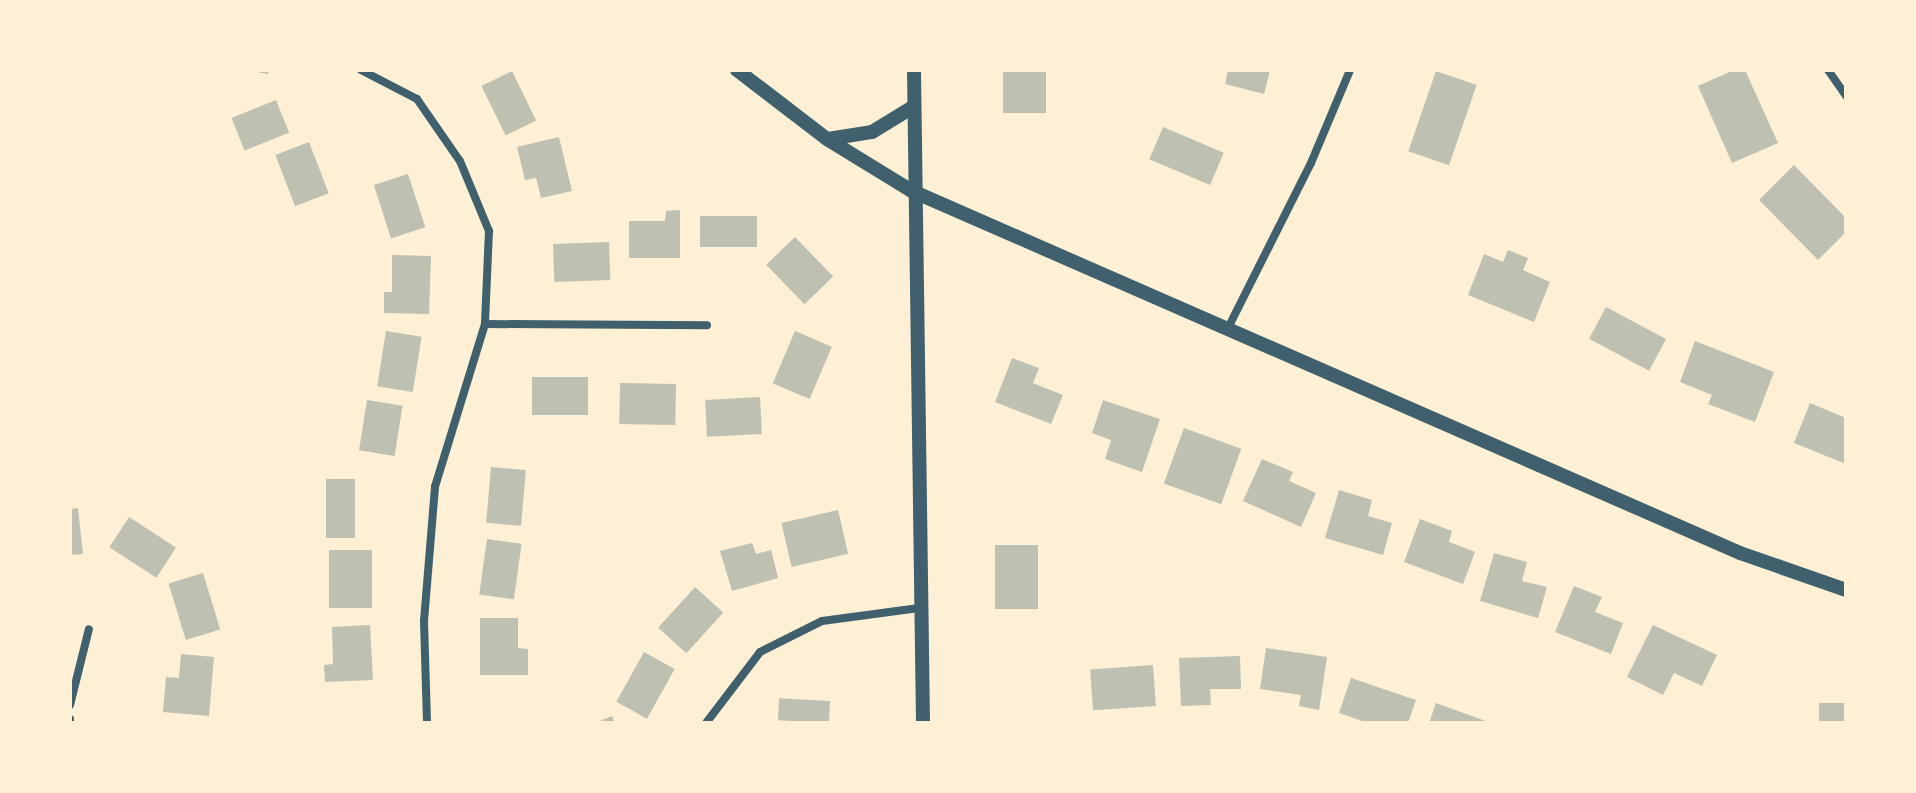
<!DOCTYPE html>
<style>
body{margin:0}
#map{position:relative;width:1916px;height:793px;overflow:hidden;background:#fdf0d5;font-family:Manrope,sans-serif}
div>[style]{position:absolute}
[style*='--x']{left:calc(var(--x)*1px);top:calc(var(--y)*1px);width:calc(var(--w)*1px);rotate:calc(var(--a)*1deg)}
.building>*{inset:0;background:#bec0b2;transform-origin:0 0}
.minor>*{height:8px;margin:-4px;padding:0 4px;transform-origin:4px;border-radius:4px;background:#3f606c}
.tertiary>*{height:14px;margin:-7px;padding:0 7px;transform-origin:7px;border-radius:7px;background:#3f606c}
span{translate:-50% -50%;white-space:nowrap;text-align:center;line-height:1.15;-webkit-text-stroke:6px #fdf0d5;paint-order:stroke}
.frame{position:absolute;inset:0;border:72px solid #fdf0d5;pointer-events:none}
</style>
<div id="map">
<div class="building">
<div style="clip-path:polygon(246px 70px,269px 70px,268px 74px)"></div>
<div style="left:1003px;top:70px;width:43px;height:43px"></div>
<div style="clip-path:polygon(1228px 70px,1270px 70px,1264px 94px,1225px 84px)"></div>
<div style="clip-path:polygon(1734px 70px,1745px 70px,1778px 143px,1732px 163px,1698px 86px)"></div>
<div style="left:512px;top:71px;width:55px;height:34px;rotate:64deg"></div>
<div style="left:1436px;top:71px;width:43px;height:85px;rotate:19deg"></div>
<div style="left:276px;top:100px;width:35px;height:48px;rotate:68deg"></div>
<div style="left:1163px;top:127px;width:66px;height:35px;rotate:23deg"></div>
<div style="clip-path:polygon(559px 137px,572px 191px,541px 198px,536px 178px,525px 180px,517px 147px)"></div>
<div style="left:309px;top:142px;width:55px;height:36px;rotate:69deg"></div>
<div style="clip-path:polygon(1794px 165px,1846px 218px,1846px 232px,1818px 260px,1759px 200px)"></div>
<div style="left:408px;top:174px;width:56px;height:36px;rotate:72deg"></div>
<div style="clip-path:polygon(680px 210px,680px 258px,629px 258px,629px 221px,665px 221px,666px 211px)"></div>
<div style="left:700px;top:216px;width:57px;height:31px"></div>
<div style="left:795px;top:237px;width:55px;height:40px;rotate:46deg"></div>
<div style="left:609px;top:242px;width:38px;height:56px;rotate:88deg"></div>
<div style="clip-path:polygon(1508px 250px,1528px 258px,1523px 270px,1550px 282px,1534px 322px,1468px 295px,1484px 254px,1503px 262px)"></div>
<div style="clip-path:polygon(392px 255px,431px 256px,429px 314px,384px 313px,384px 292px,392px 292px)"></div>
<div style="left:1606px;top:307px;width:68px;height:36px;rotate:28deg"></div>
<div style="left:386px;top:331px;width:36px;height:56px;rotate:9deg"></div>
<div style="left:795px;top:331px;width:40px;height:57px;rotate:23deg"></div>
<div style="clip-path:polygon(1695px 341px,1774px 372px,1755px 422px,1708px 404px,1712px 395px,1680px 382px)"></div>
<div style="clip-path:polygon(1012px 358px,1039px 368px,1033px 383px,1063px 395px,1051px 424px,995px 402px)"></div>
<div style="left:532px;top:377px;width:56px;height:38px"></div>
<div style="left:620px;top:383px;width:56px;height:41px;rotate:1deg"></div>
<div style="left:760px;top:397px;width:37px;height:55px;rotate:87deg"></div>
<div style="left:367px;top:400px;width:36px;height:51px;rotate:9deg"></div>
<div style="clip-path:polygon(1103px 400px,1160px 419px,1142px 472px,1105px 459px,1111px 440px,1092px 433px)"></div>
<div style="clip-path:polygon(1810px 403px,1846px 418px,1846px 464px,1794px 443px)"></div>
<div style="left:1184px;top:428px;width:61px;height:59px;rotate:20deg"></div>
<div style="clip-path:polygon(1262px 459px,1293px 472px,1289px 481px,1316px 493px,1301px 527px,1243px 501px)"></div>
<div style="left:491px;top:467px;width:35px;height:56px;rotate:5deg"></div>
<div style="left:326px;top:479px;width:29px;height:59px"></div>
<div style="clip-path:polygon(1339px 490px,1372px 500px,1368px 516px,1392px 523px,1383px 555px,1325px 538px)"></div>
<div style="clip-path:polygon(78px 508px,83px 554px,70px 555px,70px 509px)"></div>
<div style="left:838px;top:510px;width:45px;height:58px;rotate:77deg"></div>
<div style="left:129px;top:517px;width:56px;height:36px;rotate:33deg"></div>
<div style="clip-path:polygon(1420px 519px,1452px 531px,1449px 542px,1475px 552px,1463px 584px,1404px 562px)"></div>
<div style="left:487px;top:539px;width:35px;height:56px;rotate:8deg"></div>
<div style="clip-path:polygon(752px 543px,756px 554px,771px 550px,778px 578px,732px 591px,720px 551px)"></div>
<div style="left:995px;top:545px;width:43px;height:64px"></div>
<div style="left:329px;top:550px;width:43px;height:58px"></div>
<div style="clip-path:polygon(1494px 553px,1527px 562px,1522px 581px,1547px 587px,1538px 618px,1480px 601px)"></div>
<div style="left:203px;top:573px;width:59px;height:36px;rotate:73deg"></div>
<div style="clip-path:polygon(1574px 586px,1602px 597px,1595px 612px,1623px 623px,1611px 654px,1555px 632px)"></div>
<div style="left:695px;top:587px;width:38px;height:55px;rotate:42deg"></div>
<div style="clip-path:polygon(480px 618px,518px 618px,518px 648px,528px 649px,528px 675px,480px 675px)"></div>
<div style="clip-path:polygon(370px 625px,373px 680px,325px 682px,324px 665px,333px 664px,332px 627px)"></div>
<div style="clip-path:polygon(1653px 625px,1717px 655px,1702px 686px,1674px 673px,1663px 695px,1627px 677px)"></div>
<div style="clip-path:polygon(1266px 648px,1327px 657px,1319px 710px,1299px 706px,1301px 695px,1260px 689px)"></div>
<div style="left:644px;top:652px;width:35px;height:57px;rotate:29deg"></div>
<div style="clip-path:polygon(181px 654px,214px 657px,209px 716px,163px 712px,166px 677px,179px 678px)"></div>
<div style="clip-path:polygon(1240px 656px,1241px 689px,1210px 689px,1211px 705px,1181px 706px,1179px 658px)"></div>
<div style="left:1153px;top:665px;width:41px;height:63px;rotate:86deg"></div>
<div style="clip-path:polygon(1351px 678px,1416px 700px,1408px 723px,1368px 723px,1339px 713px)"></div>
<div style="left:830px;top:701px;width:22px;height:51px;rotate:93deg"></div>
<div style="clip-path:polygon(1436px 703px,1491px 723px,1429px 723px)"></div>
<div style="left:1846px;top:703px;width:20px;height:27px;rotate:90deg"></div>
<div style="clip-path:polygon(612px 716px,615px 723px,595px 723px)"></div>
</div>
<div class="minor">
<div style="--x:361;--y:70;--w:63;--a:27.4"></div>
<div style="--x:417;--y:99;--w:75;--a:55.3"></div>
<div style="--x:460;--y:161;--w:76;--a:67.5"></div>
<div style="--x:489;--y:231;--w:93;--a:92.5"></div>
<div style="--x:485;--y:324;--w:170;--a:107.1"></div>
<div style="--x:435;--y:487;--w:134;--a:94.7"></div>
<div style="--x:424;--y:621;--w:102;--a:88.3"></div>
<div style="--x:1828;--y:70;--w:32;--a:55"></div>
<div style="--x:485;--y:324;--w:222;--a:0.3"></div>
<div style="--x:1228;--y:328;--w:185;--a:-63.3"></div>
<div style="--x:1311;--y:163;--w:101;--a:-67.2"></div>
<div style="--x:70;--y:705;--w:78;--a:-76"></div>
<div style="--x:70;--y:719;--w:4;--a:90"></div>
<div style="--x:706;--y:723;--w:89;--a:-52.7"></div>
<div style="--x:760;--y:652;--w:69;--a:-26.6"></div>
<div style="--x:822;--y:621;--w:98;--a:-7.6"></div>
</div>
<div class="tertiary">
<div style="--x:737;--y:70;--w:113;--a:37.5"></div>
<div style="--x:827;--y:139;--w:100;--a:31.5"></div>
<div style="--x:912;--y:191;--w:904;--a:23.61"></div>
<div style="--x:1740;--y:553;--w:112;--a:19.2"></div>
<div style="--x:914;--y:70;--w:653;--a:89.21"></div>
<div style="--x:828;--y:139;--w:45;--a:-9"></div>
<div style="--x:872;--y:132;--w:48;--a:-31.4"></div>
</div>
<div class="frame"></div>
</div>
